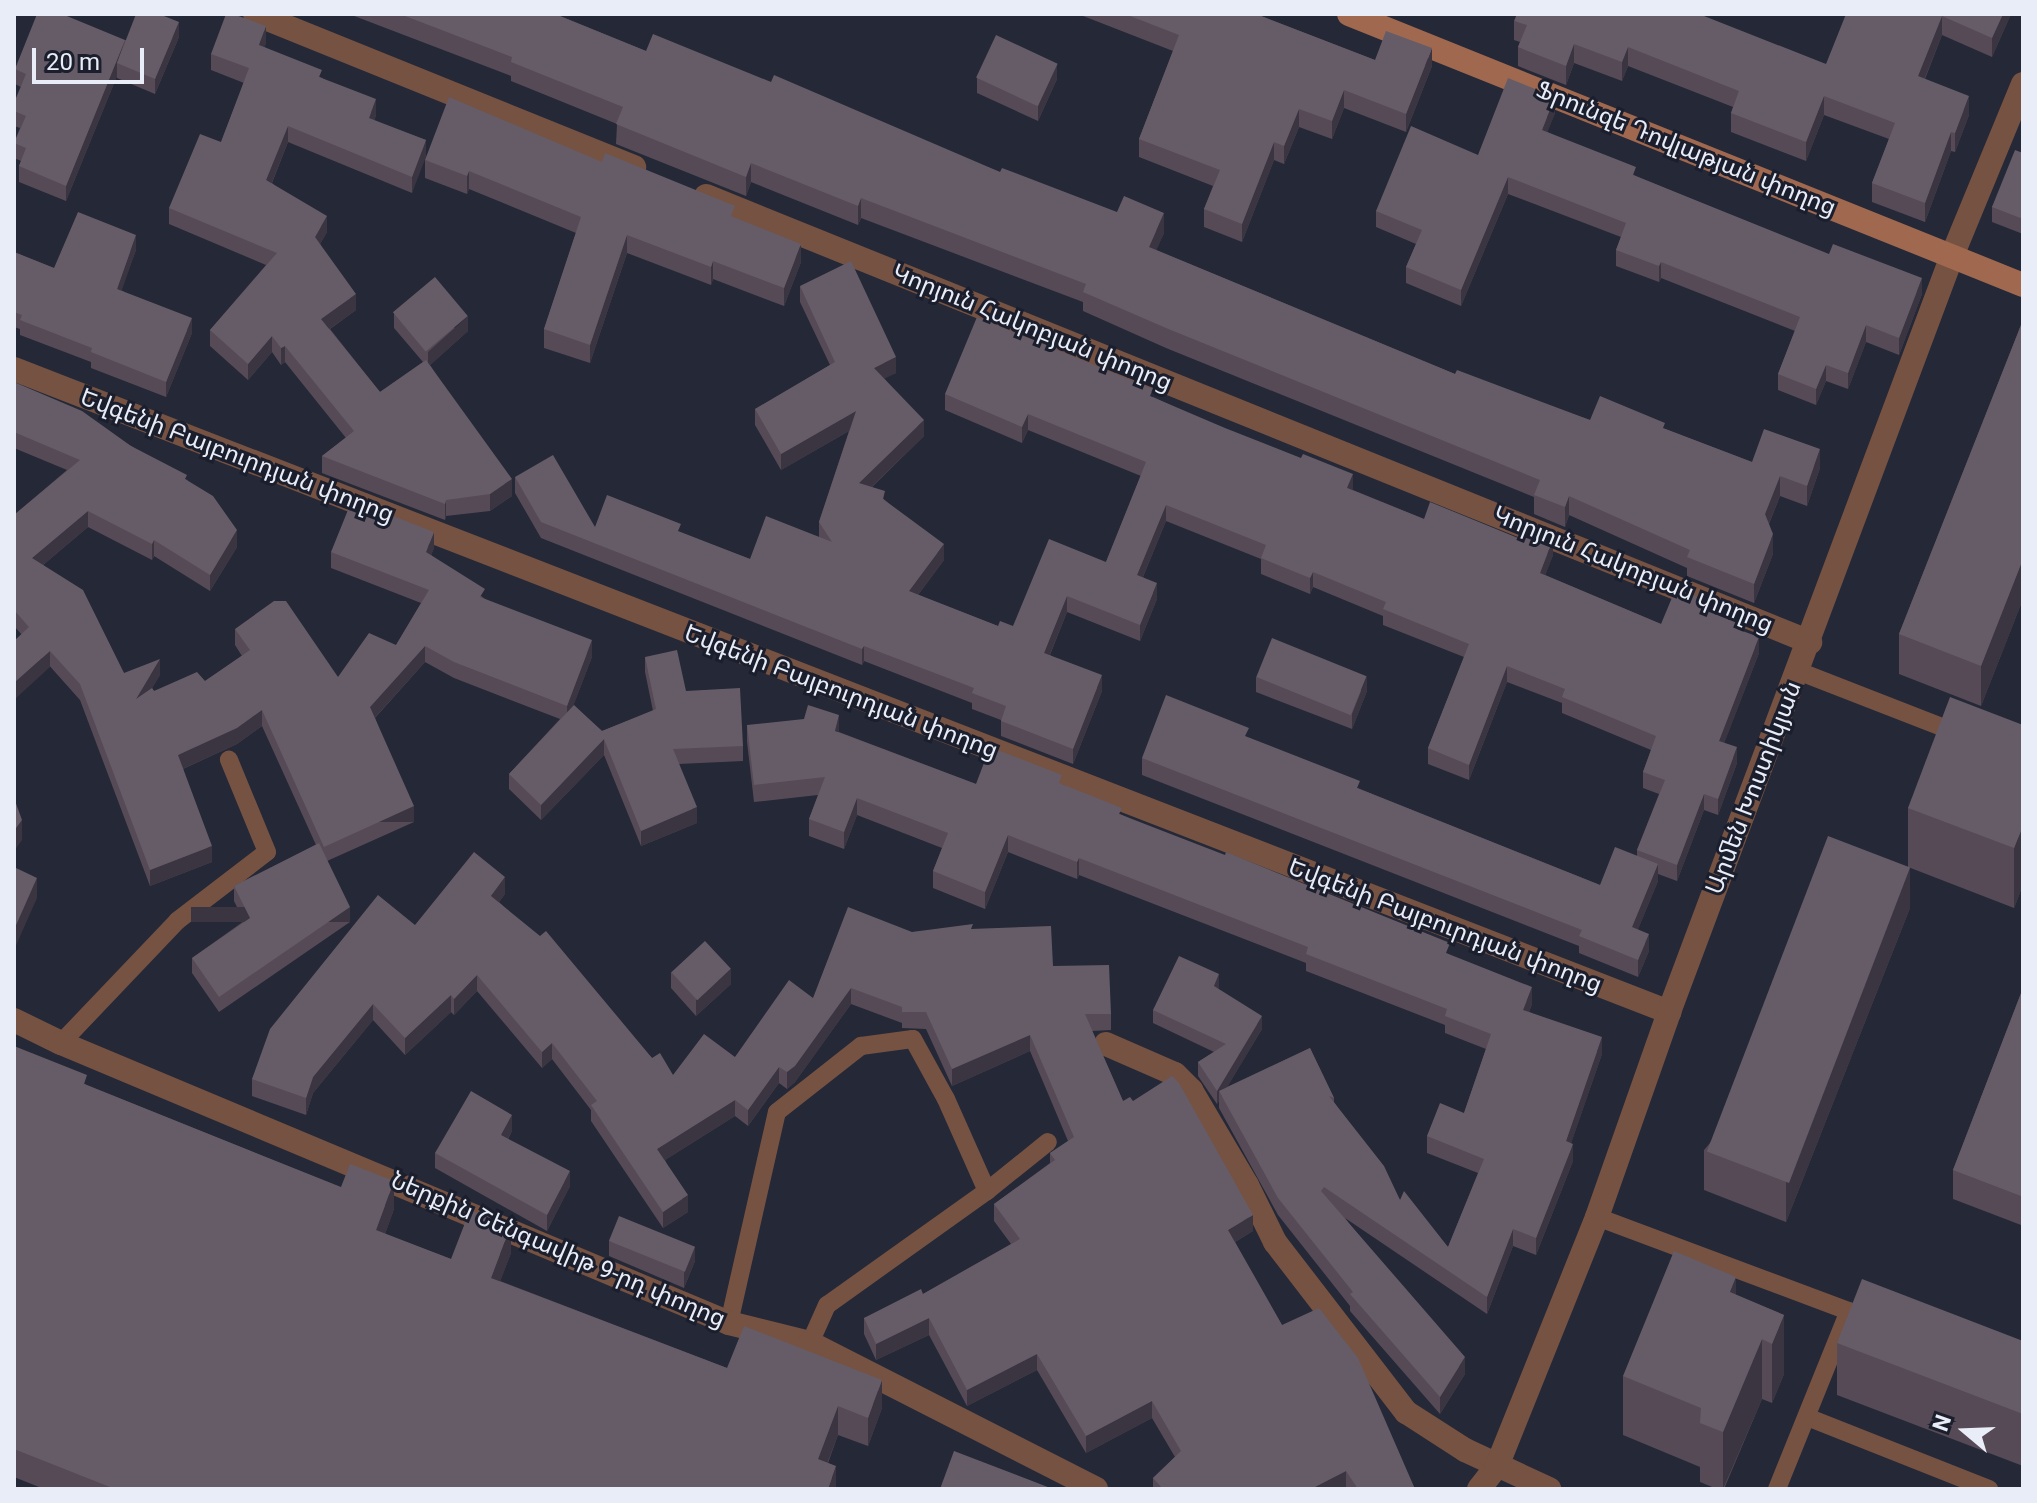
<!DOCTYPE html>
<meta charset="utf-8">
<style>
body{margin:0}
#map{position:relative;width:2037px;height:1503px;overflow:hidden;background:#242837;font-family:Roboto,"Noto Sans Armenian",sans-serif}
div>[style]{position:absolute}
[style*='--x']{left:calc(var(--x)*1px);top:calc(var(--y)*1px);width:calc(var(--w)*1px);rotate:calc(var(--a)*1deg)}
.lane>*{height:18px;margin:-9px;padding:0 9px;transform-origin:9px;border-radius:9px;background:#765242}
.street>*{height:24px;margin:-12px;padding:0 12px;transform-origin:12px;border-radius:12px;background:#765242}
.secondary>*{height:24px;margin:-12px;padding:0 12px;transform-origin:12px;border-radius:12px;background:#a0684f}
.wall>*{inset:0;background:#564a56}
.shaded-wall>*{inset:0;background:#3b3542;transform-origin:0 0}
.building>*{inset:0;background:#665c67;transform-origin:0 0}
span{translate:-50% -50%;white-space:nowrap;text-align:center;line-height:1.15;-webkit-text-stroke:6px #1a1e2d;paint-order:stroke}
.street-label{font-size:24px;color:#e9edf7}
.frame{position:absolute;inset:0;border:16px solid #e9edf7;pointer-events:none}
.north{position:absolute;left:1925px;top:1391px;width:80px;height:80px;-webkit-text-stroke:6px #1a1e2d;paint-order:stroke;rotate:289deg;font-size:22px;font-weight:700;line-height:32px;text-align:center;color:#e9edf7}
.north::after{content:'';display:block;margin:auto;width:28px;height:36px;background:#e9edf7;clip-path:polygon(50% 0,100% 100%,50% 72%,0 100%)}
.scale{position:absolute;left:32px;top:48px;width:112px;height:36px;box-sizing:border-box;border:4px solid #e9edf7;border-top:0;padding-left:10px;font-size:24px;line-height:28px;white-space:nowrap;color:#e9edf7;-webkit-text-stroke:6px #1a1e2d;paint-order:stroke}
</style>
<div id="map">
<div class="lane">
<div style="--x:1798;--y:671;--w:174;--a:21.3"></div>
<div style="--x:61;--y:1043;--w:168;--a:-46.4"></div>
<div style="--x:177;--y:921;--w:113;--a:-37.5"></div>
<div style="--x:267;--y:852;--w:100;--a:-112.4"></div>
<div style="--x:987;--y:1191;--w:78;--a:-38.8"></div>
<div style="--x:1597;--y:1217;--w:294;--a:20.5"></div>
<div style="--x:729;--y:1323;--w:216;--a:-77.2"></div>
<div style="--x:777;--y:1112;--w:107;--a:-38.2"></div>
<div style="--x:861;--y:1046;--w:52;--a:-7.7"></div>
<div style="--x:913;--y:1039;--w:68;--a:61.2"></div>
<div style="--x:946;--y:1099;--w:101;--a:66"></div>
<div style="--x:987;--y:1191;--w:196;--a:144.5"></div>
<div style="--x:827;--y:1305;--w:42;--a:114.1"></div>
<div style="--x:1807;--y:1417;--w:196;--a:21.6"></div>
<div style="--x:1777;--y:1489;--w:192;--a:-68"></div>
</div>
<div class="street">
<div style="--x:255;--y:14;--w:409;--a:22"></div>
<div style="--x:706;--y:196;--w:1191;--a:22"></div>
<div style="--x:14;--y:369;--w:1776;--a:21.23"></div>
<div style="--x:14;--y:1020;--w:52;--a:26.1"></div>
<div style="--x:61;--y:1043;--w:724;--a:22.74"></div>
<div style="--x:729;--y:1323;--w:83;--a:13.9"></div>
<div style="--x:810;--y:1343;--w:321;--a:27"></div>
<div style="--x:1106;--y:1044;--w:75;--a:23.5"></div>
<div style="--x:1175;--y:1074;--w:23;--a:45"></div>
<div style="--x:1191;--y:1090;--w:110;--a:59.5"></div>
<div style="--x:1247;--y:1185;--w:64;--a:63.8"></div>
<div style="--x:1275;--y:1242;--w:215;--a:52.4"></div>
<div style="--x:1406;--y:1412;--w:70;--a:32.8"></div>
<div style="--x:1465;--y:1450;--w:93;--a:24.9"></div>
<div style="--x:1479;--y:1489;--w:29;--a:-52"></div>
<div style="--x:1497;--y:1466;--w:268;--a:-68.1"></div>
<div style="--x:1597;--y:1217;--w:217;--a:-70.6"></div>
<div style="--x:1669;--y:1012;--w:807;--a:-69.48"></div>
<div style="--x:1952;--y:256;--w:186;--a:-67.6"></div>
</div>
<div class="secondary">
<div style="--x:1349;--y:14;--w:726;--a:21.9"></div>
</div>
<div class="wall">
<div style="clip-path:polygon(349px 14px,555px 14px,646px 51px,771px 82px,1000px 172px,1164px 233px,1156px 250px,1455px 374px,1590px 420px,1665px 429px,1752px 462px,1820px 468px,1807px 506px,1780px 496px,1769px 524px,1773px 554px,1754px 603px,1687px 576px,1687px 568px,1569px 515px,1565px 527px,1534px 514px,1534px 497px,1166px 348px,1083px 311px,1083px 302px,861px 218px,858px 225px,751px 182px,746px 196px,616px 144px,617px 124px,511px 81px,511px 76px)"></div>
<div style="clip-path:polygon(1078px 14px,1256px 14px,1375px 60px,1432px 66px,1406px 132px,1344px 108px,1332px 139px,1299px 127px,1284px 164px,1274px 160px,1242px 242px,1204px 227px,1204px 209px,1213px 186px,1139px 157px,1139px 139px,1173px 51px)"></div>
<div style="clip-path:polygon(1910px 14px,2011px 14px,1992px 57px,1942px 35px,1925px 79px,1969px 115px,1955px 152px,1951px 151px,1925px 222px,1872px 202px,1872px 183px,1889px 139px,1824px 115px,1806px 161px,1731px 132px,1731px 113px,1733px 107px,1628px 66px,1622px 81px,1574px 63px,1566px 85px,1518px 66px,1518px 47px,1520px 42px,1514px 40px,1514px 21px,1826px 64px)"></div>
<div style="clip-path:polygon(179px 37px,155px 94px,117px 78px,117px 76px,66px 201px,19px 182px,19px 166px,21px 161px,14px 158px,14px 143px,20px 128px,14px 126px,14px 103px,21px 87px,15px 84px,15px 69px,125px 40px)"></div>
<div style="clip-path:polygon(266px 43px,264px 47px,322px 78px,376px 115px,374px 121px,426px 140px,412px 193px,288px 142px,272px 183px,327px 232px,320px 244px,356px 310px,330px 329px,380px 392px,423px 362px,394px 328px,394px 313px,468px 331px,430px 365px,512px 496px,490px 511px,446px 516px,445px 520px,322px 473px,322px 456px,346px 438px,285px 362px,281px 365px,272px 352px,248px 380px,210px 346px,210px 330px,266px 265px,169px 224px,169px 208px,221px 142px,244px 83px,211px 70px,211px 54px)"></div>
<div style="clip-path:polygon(977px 78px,1057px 79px,1038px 121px,977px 93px)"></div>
<div style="clip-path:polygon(1555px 113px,1547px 132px,1636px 176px,1922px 294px,1899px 355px,1866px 342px,1848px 389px,1826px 381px,1816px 405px,1778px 390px,1778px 374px,1795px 331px,1661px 278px,1659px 282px,1616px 266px,1616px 250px,1621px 237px,1508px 194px,1461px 306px,1406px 283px,1406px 267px,1416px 244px,1376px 227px,1376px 211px)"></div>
<div style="clip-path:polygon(2023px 153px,2023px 234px,1992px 222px,1992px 207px)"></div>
<div style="clip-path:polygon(425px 160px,735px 218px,801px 262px,784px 306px,713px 279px,711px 285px,627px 253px,590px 363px,544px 348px,544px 329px,576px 233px,469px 189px,467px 194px,425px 178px)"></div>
<div style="clip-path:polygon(136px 250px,121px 290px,192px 333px,166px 397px,91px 368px,91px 362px,20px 335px,20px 329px,14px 327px,14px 252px,54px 268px)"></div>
<div style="clip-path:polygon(800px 286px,896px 373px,884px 378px,924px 436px,872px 487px,944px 560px,918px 595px,998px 626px,1013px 626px,1106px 562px,1141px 476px,1028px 430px,1022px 443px,945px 410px,945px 394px,1153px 397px,1353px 490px,1424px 519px,1553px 555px,1545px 575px,1661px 624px,1743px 631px,1759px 653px,1724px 743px,1737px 763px,1718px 815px,1704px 810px,1677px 881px,1658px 874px,1658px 881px,1638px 929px,1649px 951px,1638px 977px,1579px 953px,1579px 946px,1142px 775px,1142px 758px,1249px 738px,1360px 789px,1600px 885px,1637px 856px,1637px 850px,1659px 794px,1643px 788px,1643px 772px,1651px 750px,1562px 713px,1562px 703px,1507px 682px,1469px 780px,1428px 764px,1428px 748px,1464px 657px,1383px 625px,1383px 616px,1313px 587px,1310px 594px,1261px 574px,1261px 559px,1166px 521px,1143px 577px,1157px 599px,1140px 641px,1067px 612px,1050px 655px,1102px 691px,1073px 764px,1001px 736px,1001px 720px,972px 709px,972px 703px,864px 661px,862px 665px,541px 538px,515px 493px,515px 477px,595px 527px,681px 533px,750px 559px,819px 537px,819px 522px,849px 431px,781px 470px,755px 425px,755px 409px,830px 365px,800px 302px)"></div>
<div style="clip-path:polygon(2023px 320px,2023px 599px,1981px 706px,1899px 674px,1899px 634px)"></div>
<div style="clip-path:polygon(14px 382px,131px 446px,187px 480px,237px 547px,210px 591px,154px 556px,152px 560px,88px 527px,43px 565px,124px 673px,160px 675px,152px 688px,154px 691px,205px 681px,242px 656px,235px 645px,235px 629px,338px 677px,396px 645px,421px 603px,331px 568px,331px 552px,434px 548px,431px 555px,485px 599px,592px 657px,573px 706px,602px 731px,653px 711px,645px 672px,645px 657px,686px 691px,743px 746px,743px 761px,679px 764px,697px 823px,641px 846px,604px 755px,541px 820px,509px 789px,509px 774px,560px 719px,454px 678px,425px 662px,375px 718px,414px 822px,327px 861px,350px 922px,219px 1012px,192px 973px,192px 958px,244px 921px,234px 901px,234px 886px,316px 845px,262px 726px,237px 744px,183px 769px,212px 862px,150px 886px,80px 700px,14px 626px,14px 515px,67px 470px,14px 448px)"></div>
<div style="clip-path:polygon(1256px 677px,1367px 691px,1352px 729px,1256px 692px)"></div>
<div style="clip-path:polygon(747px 725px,839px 732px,976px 784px,1062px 784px,1122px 815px,1450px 955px,1532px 1004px,1529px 1012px,1602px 1054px,1571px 1143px,1573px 1161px,1536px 1255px,1513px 1246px,1487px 1314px,1345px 1218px,1465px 1374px,1440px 1414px,1350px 1311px,1350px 1306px,1278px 1215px,1219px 1108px,1219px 1101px,1217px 1104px,1198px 1076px,1198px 1062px,1214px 1052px,1153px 1023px,1153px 1010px,1218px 989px,1262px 1029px,1227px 1087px,1310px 1048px,1334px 1098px,1334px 1102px,1400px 1200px,1448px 1247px,1478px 1173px,1427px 1153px,1427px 1136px,1464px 1113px,1486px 1049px,1445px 1033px,1445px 1025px,1306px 971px,1306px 963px,1079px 875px,1077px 879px,1008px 852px,985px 909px,933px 888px,933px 871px,942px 848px,857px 815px,844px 849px,809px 836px,809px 819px,818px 795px,754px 802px,747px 742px)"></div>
<div style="clip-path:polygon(2023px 725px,2023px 885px,2014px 908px,1908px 867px,1908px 808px)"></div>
<div style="clip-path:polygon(505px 894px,499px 902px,652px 1058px,673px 1075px,735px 1057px,813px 998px,912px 932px,973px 929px,1053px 966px,1111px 1014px,1111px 1030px,1092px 1031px,1123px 1101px,1133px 1101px,1253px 1231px,1235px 1242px,1282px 1325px,1415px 1489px,1347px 1489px,1346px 1488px,1344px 1489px,1153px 1489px,1153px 1478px,1175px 1457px,1152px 1418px,1086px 1453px,1037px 1370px,967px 1406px,929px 1335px,876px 1360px,864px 1334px,864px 1318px,923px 1294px,1011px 1244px,994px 1221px,994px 1204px,1050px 1163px,1050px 1153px,1068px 1141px,1030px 1051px,952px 1086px,926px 1029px,902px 1028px,902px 1023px,851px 1004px,795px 1082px,787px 1089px,779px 1083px,748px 1126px,735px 1116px,665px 1160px,688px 1212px,663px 1228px,591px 1121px,591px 1110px,552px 1059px,542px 1068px,477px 991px,454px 1015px,451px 1012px,405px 1055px,373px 1020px,313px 1093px,306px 1115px,252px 1096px,252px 1079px,415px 925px)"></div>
<div style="clip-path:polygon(1910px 908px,1786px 1222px,1704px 1190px,1704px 1150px)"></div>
<div style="clip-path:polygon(671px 972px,731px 984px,696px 1016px,671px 988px)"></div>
<div style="clip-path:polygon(2023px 988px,2021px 1225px,1953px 1199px,1953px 1170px)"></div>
<div style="clip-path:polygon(14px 1046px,87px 1085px,394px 1209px,385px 1234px,451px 1259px,511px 1253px,500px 1281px,727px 1368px,882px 1408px,868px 1446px,838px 1435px,828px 1463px,836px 1489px,44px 1489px,14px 1477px)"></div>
<div style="clip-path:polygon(512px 1131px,508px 1139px,570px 1186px,547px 1231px,435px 1168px,435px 1153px)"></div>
<div style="clip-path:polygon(609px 1241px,695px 1261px,684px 1288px,609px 1256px)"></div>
<div style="clip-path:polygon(1736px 1295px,1784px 1315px,1784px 1374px,1772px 1403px,1762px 1399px,1724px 1489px,1717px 1489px,1700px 1482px,1700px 1467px,1623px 1435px,1623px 1376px)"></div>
<div style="clip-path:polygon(2023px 1341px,2023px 1466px,1837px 1395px,1837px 1343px)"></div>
</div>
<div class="shaded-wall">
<div style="clip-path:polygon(2003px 14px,2011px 14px,1992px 57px,1992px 38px)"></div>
<div style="clip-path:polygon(1942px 16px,1942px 35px,1918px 95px,1918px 76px)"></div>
<div style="clip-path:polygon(179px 22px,179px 37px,155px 94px,155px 79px)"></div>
<div style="clip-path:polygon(266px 26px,266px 43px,259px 61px,259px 45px)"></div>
<div style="clip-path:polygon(125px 40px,117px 63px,117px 76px,66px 201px,66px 186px)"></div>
<div style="clip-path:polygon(1574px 44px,1574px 63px,1566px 85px,1566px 66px)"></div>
<div style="clip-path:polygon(1628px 47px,1628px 66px,1622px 81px,1622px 62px)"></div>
<div style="clip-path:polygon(1432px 48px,1432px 66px,1406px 132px,1406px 114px)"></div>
<div style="clip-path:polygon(1057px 64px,1057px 79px,1038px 121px,1038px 106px)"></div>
<div style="clip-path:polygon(1344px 90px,1344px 108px,1332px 139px,1332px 121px)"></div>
<div style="clip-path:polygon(1824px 96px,1824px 115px,1806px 161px,1806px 142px)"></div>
<div style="clip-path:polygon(1969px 96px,1969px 115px,1955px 152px,1955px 133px)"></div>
<div style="clip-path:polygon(1555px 97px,1555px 113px,1542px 146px,1542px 130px)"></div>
<div style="clip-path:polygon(376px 99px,376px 115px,369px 135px,369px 118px)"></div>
<div style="clip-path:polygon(1299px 109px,1299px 127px,1284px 164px,1284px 146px)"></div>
<div style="clip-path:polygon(288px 126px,288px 142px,266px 197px,266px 180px)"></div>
<div style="clip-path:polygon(1951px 132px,1951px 151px,1925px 222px,1925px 203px)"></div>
<div style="clip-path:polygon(426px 140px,426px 157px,412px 193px,412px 177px)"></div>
<div style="clip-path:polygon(1274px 142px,1274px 160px,1242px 242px,1242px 224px)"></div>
<div style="clip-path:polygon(751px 163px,751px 182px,746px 196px,746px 177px)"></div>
<div style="clip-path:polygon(469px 171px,469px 189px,467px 194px,467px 176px)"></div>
<div style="clip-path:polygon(1508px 177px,1508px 194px,1461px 306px,1461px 290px)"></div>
<div style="clip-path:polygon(861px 198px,861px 218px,858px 225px,858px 206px)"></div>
<div style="clip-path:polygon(1164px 213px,1164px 233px,1149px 267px,1149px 247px)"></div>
<div style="clip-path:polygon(327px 216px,327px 232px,315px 253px,315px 237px)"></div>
<div style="clip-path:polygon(136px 235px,136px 250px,117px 304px,117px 289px)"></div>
<div style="clip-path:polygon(627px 235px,627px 253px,590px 363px,590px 345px)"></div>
<div style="clip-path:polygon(801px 244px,801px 262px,784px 306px,784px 288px)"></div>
<div style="clip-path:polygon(713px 261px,713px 279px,711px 285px,711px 267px)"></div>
<div style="clip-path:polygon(1661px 262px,1661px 278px,1659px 282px,1659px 266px)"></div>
<div style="clip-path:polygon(1922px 278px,1922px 294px,1899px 355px,1899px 338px)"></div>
<div style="clip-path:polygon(356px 294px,356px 310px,321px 335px,321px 319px)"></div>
<div style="clip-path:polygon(468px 316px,468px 331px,428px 367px,428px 352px)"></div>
<div style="clip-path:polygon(192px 318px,192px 333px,166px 397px,166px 382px)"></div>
<div style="clip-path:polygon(1866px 325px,1866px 342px,1848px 389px,1848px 373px)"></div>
<div style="clip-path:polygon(272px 336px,272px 352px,248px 380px,248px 364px)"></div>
<div style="clip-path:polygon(285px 346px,285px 362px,281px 365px,281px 348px)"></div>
<div style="clip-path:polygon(896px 357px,896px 373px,874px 384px,874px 368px)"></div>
<div style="clip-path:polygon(1826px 365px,1826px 381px,1816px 405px,1816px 389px)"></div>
<div style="clip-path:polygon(856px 411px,856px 427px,781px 470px,781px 454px)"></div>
<div style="clip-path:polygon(1028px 414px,1028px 430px,1022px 443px,1022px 427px)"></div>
<div style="clip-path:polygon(924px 420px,924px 436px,859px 499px,859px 483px)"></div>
<div style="clip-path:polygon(1820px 449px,1820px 468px,1807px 506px,1807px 486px)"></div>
<div style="clip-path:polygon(1353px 474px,1353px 490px,1347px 488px)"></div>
<div style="clip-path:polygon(1780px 476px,1780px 496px,1765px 533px,1765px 514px)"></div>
<div style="clip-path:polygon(512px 479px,512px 496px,490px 511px,490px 494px)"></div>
<div style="clip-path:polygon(1569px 496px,1569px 515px,1565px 527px,1565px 507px)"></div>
<div style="clip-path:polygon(446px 500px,446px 516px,445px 520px,445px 504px)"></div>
<div style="clip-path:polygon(1166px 505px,1166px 521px,1137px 591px,1137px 575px)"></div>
<div style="clip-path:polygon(88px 511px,88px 527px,32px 574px,32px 558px)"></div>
<div style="clip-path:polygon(237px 530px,237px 547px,210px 591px,210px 575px)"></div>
<div style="clip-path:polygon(434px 532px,434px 548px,426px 568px,426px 552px)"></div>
<div style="clip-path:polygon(1773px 534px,1773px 554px,1754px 603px,1754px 584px)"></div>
<div style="clip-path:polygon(1553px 539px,1553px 555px,1540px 589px,1540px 573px)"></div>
<div style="clip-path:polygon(154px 540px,154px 556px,152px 560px,152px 544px)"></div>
<div style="clip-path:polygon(944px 544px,944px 560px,909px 607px,909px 591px)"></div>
<div style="clip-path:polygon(2023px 559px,2023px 599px,1981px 706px,1981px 666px)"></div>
<div style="clip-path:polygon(1313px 572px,1313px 587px,1310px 594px,1310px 578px)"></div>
<div style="clip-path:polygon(1157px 583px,1157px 599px,1140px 641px,1140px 625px)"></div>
<div style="clip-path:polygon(1067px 596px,1067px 612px,1044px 669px,1044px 653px)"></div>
<div style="clip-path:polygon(1743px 615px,1743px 631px,1737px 629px)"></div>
<div style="clip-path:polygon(1759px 637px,1759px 653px,1719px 757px,1719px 741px)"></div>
<div style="clip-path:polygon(592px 640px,592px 657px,567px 722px,567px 706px)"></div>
<div style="clip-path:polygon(425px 646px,425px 662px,370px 723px,370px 707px)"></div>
<div style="clip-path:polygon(864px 646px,864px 661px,862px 665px,862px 649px)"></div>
<div style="clip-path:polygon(50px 651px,50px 667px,14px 700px,14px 683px)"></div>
<div style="clip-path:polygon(160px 659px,160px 675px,136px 715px,136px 699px)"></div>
<div style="clip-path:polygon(1507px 666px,1507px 682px,1469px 780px,1469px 765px)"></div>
<div style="clip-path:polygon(1102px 675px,1102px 691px,1073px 764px,1073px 749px)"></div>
<div style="clip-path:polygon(1367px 676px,1367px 691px,1352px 729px,1352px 714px)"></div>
<div style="clip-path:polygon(262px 710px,262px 726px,237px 744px,178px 771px,178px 755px)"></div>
<div style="clip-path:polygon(839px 715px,839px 732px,835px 731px)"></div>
<div style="clip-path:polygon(604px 739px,604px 755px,541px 820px,541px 805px)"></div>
<div style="clip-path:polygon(1737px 747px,1737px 763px,1718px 815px,1718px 799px)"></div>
<div style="clip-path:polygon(1704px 794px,1704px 810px,1677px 881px,1677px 865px)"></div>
<div style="clip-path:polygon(857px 798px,857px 815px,844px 849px,844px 832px)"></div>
<div style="left:414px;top:806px;width:16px;height:99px;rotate:90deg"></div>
<div style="clip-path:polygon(697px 807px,697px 823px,641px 846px,641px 831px)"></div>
<div style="clip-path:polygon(22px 820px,22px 840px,14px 851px,14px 831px)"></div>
<div style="clip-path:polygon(2023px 826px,2023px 885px,2014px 908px,2014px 848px)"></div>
<div style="clip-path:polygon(1008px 835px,1008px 852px,985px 909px,985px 892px)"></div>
<div style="clip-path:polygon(212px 846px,212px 862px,150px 886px,150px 870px)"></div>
<div style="clip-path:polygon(1079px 858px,1079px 875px,1077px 879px,1077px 862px)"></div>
<div style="clip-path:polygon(1658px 864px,1658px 881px,1632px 944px,1632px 927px)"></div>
<div style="clip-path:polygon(1910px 868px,1910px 908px,1786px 1222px,1786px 1183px)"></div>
<div style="clip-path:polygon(505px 877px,505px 894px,491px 912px,491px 896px)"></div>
<div style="clip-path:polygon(37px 878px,37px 898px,14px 950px,14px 930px)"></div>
<div style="left:350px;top:907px;width:15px;height:159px;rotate:90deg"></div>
<div style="clip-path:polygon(1649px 934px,1649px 951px,1638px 977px,1638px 960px)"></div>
<div style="clip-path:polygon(731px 969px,731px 984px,696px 1016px,696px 1000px)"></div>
<div style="clip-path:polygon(1219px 974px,1219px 988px,1214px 999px,1214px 986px)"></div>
<div style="clip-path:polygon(477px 975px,477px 991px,454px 1015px,454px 999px)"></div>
<div style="clip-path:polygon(1532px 987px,1532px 1004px,1523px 1027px,1523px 1010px)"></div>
<div style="clip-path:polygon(851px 988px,851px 1004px,795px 1082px,787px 1089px,787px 1072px)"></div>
<div style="clip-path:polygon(451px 995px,451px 1012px,405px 1055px,405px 1038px)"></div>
<div style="clip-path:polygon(373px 1004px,373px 1020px,313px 1093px,306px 1115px,306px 1098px,313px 1077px)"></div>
<div style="clip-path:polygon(1262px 1016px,1262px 1029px,1222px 1096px,1219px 1091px,1219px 1101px,1217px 1104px,1217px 1091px)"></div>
<div style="clip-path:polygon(1030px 1035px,1030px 1051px,952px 1086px,952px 1069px)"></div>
<div style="clip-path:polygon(1602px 1037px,1602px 1054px,1566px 1158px,1566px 1141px)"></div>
<div style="clip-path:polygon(552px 1043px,552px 1059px,542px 1068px,542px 1052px)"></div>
<div style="clip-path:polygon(779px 1067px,779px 1083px,748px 1126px,748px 1110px)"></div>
<div style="clip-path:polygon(735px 1100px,735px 1116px,657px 1165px,657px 1149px)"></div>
<div style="clip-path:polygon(512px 1115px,512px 1131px,501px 1150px,501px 1135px)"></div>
<div style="clip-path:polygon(1573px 1144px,1573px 1161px,1536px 1255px,1536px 1238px)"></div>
<div style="clip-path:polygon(570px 1171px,570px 1186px,547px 1231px,547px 1215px)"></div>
<div style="clip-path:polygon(394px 1181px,394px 1209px,376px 1259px,376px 1230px)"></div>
<div style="clip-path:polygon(2023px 1190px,2023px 1219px,2021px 1225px,2021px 1196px)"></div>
<div style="clip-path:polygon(688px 1195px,688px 1212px,663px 1228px,663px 1212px)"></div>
<div style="clip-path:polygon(1253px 1215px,1253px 1231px,1228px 1246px,1228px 1230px)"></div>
<div style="clip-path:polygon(511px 1225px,511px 1253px,491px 1306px,491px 1278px)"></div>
<div style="clip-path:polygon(1513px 1229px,1513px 1246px,1487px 1314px,1487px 1297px)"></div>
<div style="clip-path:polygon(695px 1246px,695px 1261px,684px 1288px,684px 1273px)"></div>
<div style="clip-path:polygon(1736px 1277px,1736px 1336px,1730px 1292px)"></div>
<div style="clip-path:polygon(1784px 1315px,1784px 1374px,1772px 1403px,1772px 1344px)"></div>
<div style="clip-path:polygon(929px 1318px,929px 1335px,876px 1360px,876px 1344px)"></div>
<div style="clip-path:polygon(1762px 1339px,1762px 1399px,1723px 1489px,1723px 1432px)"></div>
<div style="clip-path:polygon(1037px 1354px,1037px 1370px,967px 1406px,967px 1390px)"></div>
<div style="clip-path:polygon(1465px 1357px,1465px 1374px,1440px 1414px,1440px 1397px)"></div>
<div style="clip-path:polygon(882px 1380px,882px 1408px,868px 1446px,868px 1418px)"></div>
<div style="clip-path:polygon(1152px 1401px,1152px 1418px,1086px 1453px,1086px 1436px)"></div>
<div style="clip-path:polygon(838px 1406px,838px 1435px,818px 1487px,818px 1459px)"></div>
<div style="clip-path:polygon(836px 1466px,836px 1489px,828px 1489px)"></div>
<div style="clip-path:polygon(1346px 1471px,1346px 1488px,1344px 1489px,1311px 1489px)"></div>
</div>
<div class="building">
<div style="clip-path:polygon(37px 14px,62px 14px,125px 40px,66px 186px,19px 166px,26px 148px,14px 143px,26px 116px,14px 111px,14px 103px,26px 74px,15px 69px)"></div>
<div style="clip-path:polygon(136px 14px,159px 14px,179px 22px,155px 79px,117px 63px)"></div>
<div style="clip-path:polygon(226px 14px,233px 14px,266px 26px,259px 45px,322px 70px,319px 77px,376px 99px,369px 118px,426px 140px,412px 177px,288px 126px,266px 180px,327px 216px,315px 237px,356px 294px,321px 319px,380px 392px,426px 360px,512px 479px,490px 494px,446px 500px,445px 504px,322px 456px,354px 431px,285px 346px,281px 348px,272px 336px,248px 364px,210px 330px,277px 253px,169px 208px,200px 134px,221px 142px,249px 68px,211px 54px)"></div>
<div style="clip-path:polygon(400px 14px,555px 14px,646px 51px,653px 34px,771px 82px,774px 75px,1000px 172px,1002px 168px,1117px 212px,1124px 196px,1164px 213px,1149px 247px,1455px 374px,1457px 370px,1590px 420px,1600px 396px,1665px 423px,1663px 428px,1752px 462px,1764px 429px,1820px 449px,1807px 486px,1780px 476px,1765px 514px,1773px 534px,1754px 584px,1687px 557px,1690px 550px,1569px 496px,1565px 507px,1534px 495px,1540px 480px,1166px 328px,1083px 292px,1086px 284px,861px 198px,858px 206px,751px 163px,746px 177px,616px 124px,623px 107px,511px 62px,512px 57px)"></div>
<div style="clip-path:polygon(1125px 14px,1256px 14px,1375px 60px,1386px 31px,1432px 48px,1406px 114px,1344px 90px,1332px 121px,1299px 109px,1284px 146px,1274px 142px,1242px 224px,1204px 209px,1220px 170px,1139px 139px,1179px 35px)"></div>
<div style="clip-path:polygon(1517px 14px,1699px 14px,1826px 64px,1846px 14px,1907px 14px,1910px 15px,1910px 14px,2003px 14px,1992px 38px,1942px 16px,1918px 76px,1969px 96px,1955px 133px,1951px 132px,1925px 203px,1872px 183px,1895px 123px,1824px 96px,1806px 142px,1731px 113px,1739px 91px,1628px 47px,1622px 62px,1574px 44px,1566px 66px,1518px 47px,1527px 25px,1514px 21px)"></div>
<div style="left:996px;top:35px;width:68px;height:47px;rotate:25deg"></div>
<div style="clip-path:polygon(1508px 78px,1555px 97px,1542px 130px,1636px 167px,1633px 175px,1829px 254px,1833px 244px,1922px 278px,1899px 338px,1866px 325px,1848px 373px,1826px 365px,1816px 389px,1778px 374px,1800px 317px,1661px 262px,1659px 266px,1616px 250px,1626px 223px,1508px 177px,1461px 290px,1406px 267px,1422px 230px,1376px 211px,1411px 126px,1478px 155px)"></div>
<div style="clip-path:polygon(449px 97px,602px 162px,605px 153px,735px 206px,731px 216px,801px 244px,784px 288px,713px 261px,711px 267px,627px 235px,590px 345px,544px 329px,581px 217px,469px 171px,467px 176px,425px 160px)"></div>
<div style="clip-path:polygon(2015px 150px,2023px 153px,2023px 219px,1992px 207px)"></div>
<div style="clip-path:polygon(78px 212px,136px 235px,117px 289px,192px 318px,166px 382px,91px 352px,92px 348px,20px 320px,22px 315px,14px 312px,14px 252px,54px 268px)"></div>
<div style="clip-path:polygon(851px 261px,896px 357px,874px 368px,924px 420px,859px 483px,885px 491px,883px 499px,944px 544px,909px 591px,998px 626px,1000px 621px,1013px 626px,1049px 539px,1106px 562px,1146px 462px,1028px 414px,1022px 427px,945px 394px,977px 317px,1153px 389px,1150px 396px,1225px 428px,1301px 458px,1303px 454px,1353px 474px,1347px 488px,1424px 519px,1430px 502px,1518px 538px,1522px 526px,1553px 539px,1540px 573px,1661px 624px,1676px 588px,1743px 615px,1737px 629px,1759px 637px,1719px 741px,1737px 747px,1718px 799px,1704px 794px,1677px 865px,1637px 850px,1665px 780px,1643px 772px,1656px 736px,1562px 697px,1565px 689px,1507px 666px,1469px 765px,1428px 748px,1469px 644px,1383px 609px,1386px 602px,1313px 572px,1310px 578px,1261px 558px,1266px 545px,1166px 505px,1137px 575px,1157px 583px,1140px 625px,1067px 596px,1044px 653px,1102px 675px,1073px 749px,1001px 721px,1006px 706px,972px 693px,974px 688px,864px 646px,862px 649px,541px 522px,515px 477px,553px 455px,595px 527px,607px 495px,681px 524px,678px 531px,750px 559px,766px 516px,832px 542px,819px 522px,856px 411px,781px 454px,755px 409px,835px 362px,800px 286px)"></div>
<div style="left:435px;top:277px;width:51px;height:55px;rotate:50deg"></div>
<div style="clip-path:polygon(2023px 320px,2023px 559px,1981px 666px,1899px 634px)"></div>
<div style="clip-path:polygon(14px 382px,82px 411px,131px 446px,187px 475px,185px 479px,213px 496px,237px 530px,210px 575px,154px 540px,152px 544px,88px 511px,32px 558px,83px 590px,124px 673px,160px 659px,136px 699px,152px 688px,154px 691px,197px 672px,205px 681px,250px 650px,235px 629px,274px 601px,286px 601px,338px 677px,369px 633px,396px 645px,429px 590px,331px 552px,352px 500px,434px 532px,426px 552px,485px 589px,480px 597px,592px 640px,567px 706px,454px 662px,425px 646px,370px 707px,414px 806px,324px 847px,262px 710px,237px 728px,178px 755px,212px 846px,150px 870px,80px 684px,50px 651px,14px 683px,14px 641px,29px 627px,14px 610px,14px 515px,80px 460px,14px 432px)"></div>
<div style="left:1272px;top:638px;width:102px;height:42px;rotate:22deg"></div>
<div style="clip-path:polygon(677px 650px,686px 691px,740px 688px,743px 746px,673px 749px,697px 807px,641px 831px,604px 739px,541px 805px,509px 774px,574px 705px,602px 731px,656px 709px,645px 657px)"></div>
<div style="clip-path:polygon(1166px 695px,1249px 728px,1245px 736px,1360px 781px,1357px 788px,1600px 885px,1615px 847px,1658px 864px,1632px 927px,1649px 934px,1638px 960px,1579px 936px,1582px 930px,1142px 758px)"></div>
<div style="clip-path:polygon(1950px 697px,2023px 725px,2023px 826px,2014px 848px,1908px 808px)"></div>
<div style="clip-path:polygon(808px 705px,839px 715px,835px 731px,976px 784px,990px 747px,1062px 775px,1059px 783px,1122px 808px,1119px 814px,1225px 855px,1226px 852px,1450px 943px,1446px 953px,1532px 987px,1523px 1010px,1602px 1037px,1566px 1141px,1573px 1144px,1536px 1238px,1513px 1229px,1487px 1297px,1324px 1187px,1321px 1191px,1465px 1357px,1440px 1397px,1350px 1294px,1353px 1292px,1278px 1198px,1219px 1091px,1310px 1048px,1334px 1098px,1329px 1096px,1384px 1166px,1400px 1200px,1404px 1191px,1448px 1247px,1484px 1159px,1427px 1136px,1440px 1103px,1464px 1113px,1491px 1034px,1445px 1016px,1447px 1009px,1306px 954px,1308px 947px,1079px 858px,1077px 862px,1008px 835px,985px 892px,933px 871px,948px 833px,857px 798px,844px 832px,809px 819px,825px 777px,754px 785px,747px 725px,804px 719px)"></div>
<div style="clip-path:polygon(14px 798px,22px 820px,14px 831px)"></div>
<div style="left:1828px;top:836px;width:88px;height:338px;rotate:21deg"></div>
<div style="clip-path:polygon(319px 843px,350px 907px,219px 997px,192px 958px,250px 918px,234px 886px)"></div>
<div style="clip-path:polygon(474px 852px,505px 877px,491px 896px,540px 936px,546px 931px,652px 1058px,660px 1053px,673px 1075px,704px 1034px,735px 1057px,789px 980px,813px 998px,848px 907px,912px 932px,973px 924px,971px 929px,1051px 926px,1053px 966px,1109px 965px,1111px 1014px,1085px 1014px,1123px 1101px,1130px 1097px,1133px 1101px,1172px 1076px,1179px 1083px,1253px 1215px,1228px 1230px,1282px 1325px,1319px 1308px,1358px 1358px,1415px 1489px,1358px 1489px,1346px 1471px,1311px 1489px,1163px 1489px,1153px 1478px,1181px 1451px,1152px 1401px,1086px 1436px,1037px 1354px,967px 1390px,929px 1318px,876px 1344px,864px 1318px,921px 1289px,923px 1294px,1020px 1239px,994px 1204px,1055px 1160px,1050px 1153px,1074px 1137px,1030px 1035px,952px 1069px,926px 1012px,902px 1012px,902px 1007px,851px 988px,795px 1066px,787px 1072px,779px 1067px,748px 1110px,735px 1100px,657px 1149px,688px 1195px,663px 1212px,591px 1105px,597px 1101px,552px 1043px,542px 1052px,477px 975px,454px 999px,451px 995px,405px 1038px,373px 1004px,313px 1077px,306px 1098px,252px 1079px,270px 1029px,378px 895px,415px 925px)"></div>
<div style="clip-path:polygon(14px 867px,37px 878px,14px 930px)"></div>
<div style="left:705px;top:941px;width:38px;height:46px;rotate:47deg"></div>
<div style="clip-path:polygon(1179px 956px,1219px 974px,1214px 986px,1262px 1016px,1217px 1091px,1198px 1062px,1226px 1044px,1153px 1010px)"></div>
<div style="clip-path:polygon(2023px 988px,2023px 1190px,2021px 1196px,1953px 1170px)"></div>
<div style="clip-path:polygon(14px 1046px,87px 1075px,84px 1084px,341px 1187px,350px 1164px,394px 1181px,376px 1230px,451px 1259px,470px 1210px,511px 1225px,491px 1278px,727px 1368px,744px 1326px,882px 1380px,868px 1418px,838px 1406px,818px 1459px,836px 1466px,828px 1489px,115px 1489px,14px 1449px)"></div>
<div style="clip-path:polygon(471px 1091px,512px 1115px,501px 1135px,570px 1171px,547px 1215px,435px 1153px)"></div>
<div style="left:619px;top:1216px;width:82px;height:27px;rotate:22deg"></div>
<div style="clip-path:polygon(1674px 1251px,1736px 1277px,1730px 1292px,1784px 1315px,1772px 1344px,1762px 1339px,1723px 1432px,1700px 1423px,1701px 1408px,1623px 1376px)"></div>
<div style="clip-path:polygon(1862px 1279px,2023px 1341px,2023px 1414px,1837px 1343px)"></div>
<div style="clip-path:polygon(954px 1451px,1053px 1489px,940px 1489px)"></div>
</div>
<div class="street-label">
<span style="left:1686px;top:149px;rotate:22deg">Ֆրունզե Դովլաթյան փողոց</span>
<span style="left:1032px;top:328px;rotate:22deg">Կորյուն Հակոբյան փողոց</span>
<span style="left:237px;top:456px;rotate:21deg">Եվգենի Բայբուրդյան փողոց</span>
<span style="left:1633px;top:570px;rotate:22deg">Կորյուն Հակոբյան փողոց</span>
<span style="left:841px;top:692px;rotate:21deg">Եվգենի Բայբուրդյան փողոց</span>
<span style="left:1754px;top:788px;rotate:-69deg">Արմեն Խոստիկյան</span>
<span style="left:1445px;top:926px;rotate:21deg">Եվգենի Բայբուրդյան փողոց</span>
<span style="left:558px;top:1250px;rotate:23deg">Ներքին Շենգավիթ 9-րդ փողոց</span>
</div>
<div class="frame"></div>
<div class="north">N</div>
<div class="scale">20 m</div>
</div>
